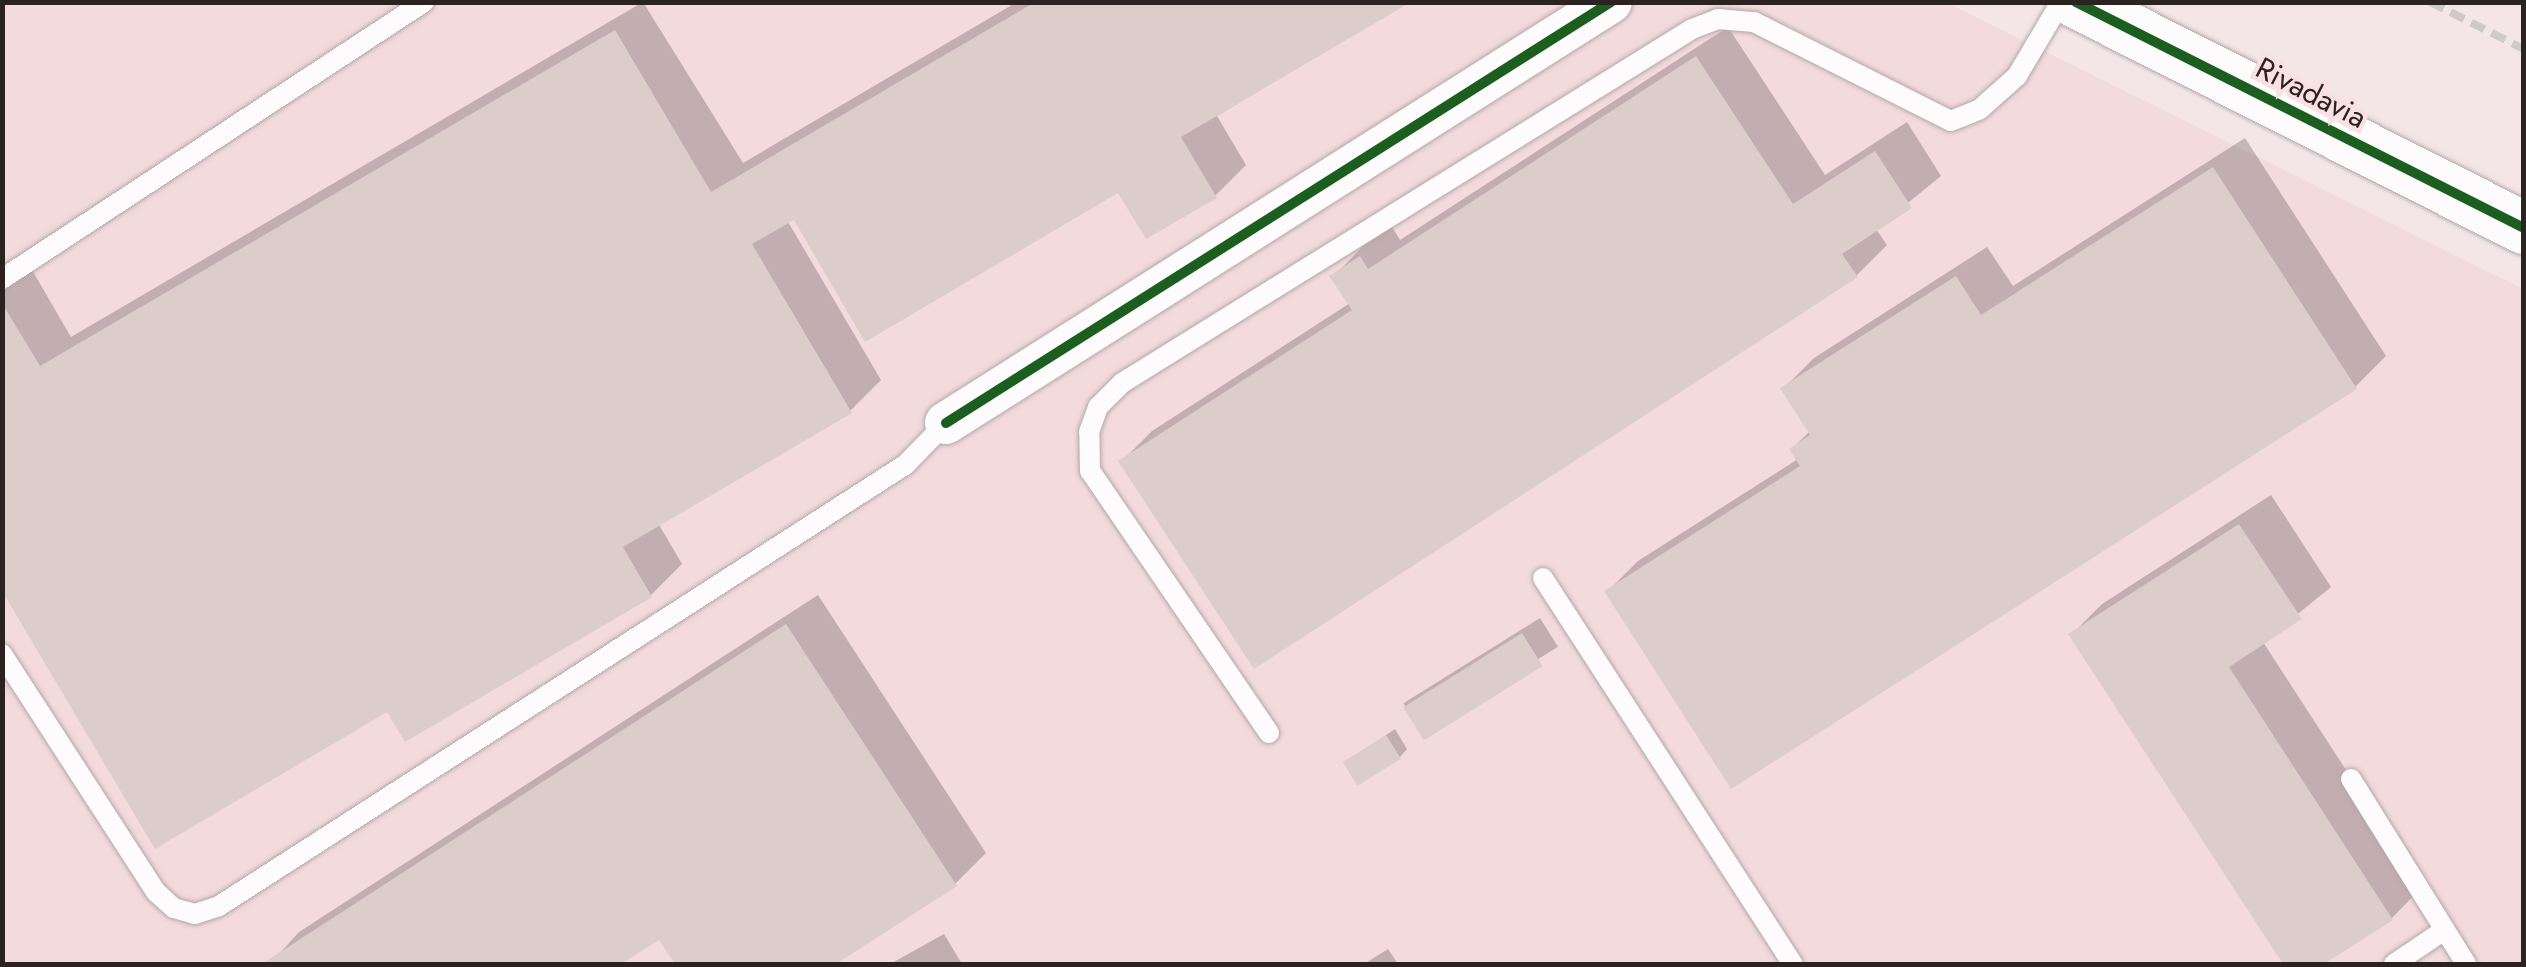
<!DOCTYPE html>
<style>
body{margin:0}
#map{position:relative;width:2526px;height:967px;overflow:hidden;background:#f4e6e7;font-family:Jost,sans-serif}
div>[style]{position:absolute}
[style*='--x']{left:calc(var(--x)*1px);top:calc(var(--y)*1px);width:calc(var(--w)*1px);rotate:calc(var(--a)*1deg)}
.built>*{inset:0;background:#f3dadc}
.shadow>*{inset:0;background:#0003;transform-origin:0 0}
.building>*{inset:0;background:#dcccca;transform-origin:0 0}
.roads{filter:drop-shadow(0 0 2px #b4a8a9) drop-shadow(0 0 2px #b4a8a9)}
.service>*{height:20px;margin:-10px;padding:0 10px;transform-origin:10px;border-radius:10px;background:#fdfbfb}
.minor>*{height:42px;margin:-21px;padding:0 21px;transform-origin:21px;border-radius:21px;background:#fdfbfb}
.tertiary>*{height:52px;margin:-26px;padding:0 26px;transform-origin:26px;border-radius:26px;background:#fdfbfb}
.rail>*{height:8px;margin-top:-4px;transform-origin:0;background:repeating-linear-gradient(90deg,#cecaca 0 15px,transparent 0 23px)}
.cycleway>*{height:10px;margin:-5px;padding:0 5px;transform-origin:5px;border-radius:5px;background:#1b5e20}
span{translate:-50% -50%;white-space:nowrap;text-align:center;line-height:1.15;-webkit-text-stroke:9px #fae0e2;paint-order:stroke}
.street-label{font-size:30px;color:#2b2222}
.frame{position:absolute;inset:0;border:5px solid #2b2222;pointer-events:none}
</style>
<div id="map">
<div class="built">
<div style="clip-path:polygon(2px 3px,1948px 3px,2523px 289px,2523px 964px,3px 964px)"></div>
</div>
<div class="shadow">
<div style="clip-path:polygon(643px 2px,743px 163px,1017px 2px,1406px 2px,1217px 116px,1246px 165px,1215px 196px,1119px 190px,787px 220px,881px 380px,850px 411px,658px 523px,682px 564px,651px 595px,388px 709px,2px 586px,2px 287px,32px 270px,71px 337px)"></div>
<div style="clip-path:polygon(1728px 27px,1825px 175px,1907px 122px,1941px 176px,1876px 229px,1887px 245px,1856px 276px,1121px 462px,1152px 431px,1350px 303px,1333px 277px,1363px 246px,1392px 227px,1400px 240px)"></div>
<div style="clip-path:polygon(2245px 138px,2386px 356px,2355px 387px,1607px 592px,1638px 561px,1798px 459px,1792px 449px,1810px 431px,1783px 389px,1814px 358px,1987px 247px,2013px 286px)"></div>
<div style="clip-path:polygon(2271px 495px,2331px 587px,2263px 642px,2422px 887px,2392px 918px,2319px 964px,2286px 964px,2071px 635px,2102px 604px)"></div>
<div style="clip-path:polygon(818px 595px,986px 853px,955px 884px,831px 964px,678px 964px,660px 936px,616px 964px,270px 964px,299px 932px)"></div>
<div style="left:1540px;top:618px;width:34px;height:161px;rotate:58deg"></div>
<div style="clip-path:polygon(1395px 729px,1407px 749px,1400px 757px,1346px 762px)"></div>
<div style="clip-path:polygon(944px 934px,962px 964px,890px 964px)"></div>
<div style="clip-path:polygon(1388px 949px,1398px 964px,1364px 964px)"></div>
</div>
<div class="building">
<div style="clip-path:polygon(1035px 2px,1411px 2px,1181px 137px,1217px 198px,1146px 239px,1118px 193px,865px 342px,794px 220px,752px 244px,852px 413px,623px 547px,652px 597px,405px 742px,387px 712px,155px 849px,2px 591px,2px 303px,40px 366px,615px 30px,711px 192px)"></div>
<div style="clip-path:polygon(1696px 56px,1793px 204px,1875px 151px,1912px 208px,1842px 254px,1858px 277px,1254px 669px,1118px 461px,1352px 310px,1329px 276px,1360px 256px,1368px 269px)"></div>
<div style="clip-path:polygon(2213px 167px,2357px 389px,1731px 789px,1604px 591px,1800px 466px,1789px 449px,1810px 435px,1780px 388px,1956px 276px,1981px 315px)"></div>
<div style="clip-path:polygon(2239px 524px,2302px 619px,2229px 667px,2393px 920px,2324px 964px,2283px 964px,2068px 634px)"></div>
<div style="clip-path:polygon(786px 624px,957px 886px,836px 964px,675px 964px,659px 940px,621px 964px,265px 962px)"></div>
<div style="left:1522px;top:633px;width:39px;height:140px;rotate:58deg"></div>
<div style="left:1386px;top:735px;width:28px;height:51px;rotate:58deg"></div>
</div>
<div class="roads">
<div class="service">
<div style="--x:2;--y:279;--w:505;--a:-33.28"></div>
<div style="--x:1543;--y:578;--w:460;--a:57.1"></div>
<div style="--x:2;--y:654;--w:283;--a:57.1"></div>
<div style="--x:156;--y:892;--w:24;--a:42"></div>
<div style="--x:174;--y:908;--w:22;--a:16"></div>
<div style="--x:195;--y:914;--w:25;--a:-18"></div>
<div style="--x:219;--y:906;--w:816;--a:-32.74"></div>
<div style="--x:905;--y:465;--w:59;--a:-45.7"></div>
<div style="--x:1269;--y:733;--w:317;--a:-124.3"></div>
<div style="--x:1090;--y:471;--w:39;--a:-91"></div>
<div style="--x:1089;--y:432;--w:27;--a:-70"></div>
<div style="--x:1098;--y:407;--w:34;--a:-45"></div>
<div style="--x:1122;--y:383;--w:671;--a:-31.84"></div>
<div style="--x:1692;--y:29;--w:28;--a:-21"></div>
<div style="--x:1718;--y:19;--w:36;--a:5"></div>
<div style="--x:1754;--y:22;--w:220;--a:26.7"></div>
<div style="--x:1951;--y:121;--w:31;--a:-22"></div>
<div style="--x:1980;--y:109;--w:50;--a:-41.7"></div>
<div style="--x:2017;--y:76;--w:86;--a:-59.3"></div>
<div style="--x:2351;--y:779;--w:218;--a:58.1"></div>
<div style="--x:2394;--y:964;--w:59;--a:-34"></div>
</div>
<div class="minor">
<div style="--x:946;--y:423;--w:787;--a:-32.34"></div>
</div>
<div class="tertiary">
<div style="--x:2076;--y:2;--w:502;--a:26.77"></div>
</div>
</div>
<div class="rail">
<div style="--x:2430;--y:2;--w:105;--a:26.6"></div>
</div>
<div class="cycleway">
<div style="--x:2076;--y:2;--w:502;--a:26.77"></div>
<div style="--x:946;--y:423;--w:787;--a:-32.34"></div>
</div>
<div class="street-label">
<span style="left:2311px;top:93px;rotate:27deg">Rivadavia</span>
</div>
<div class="frame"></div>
</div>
